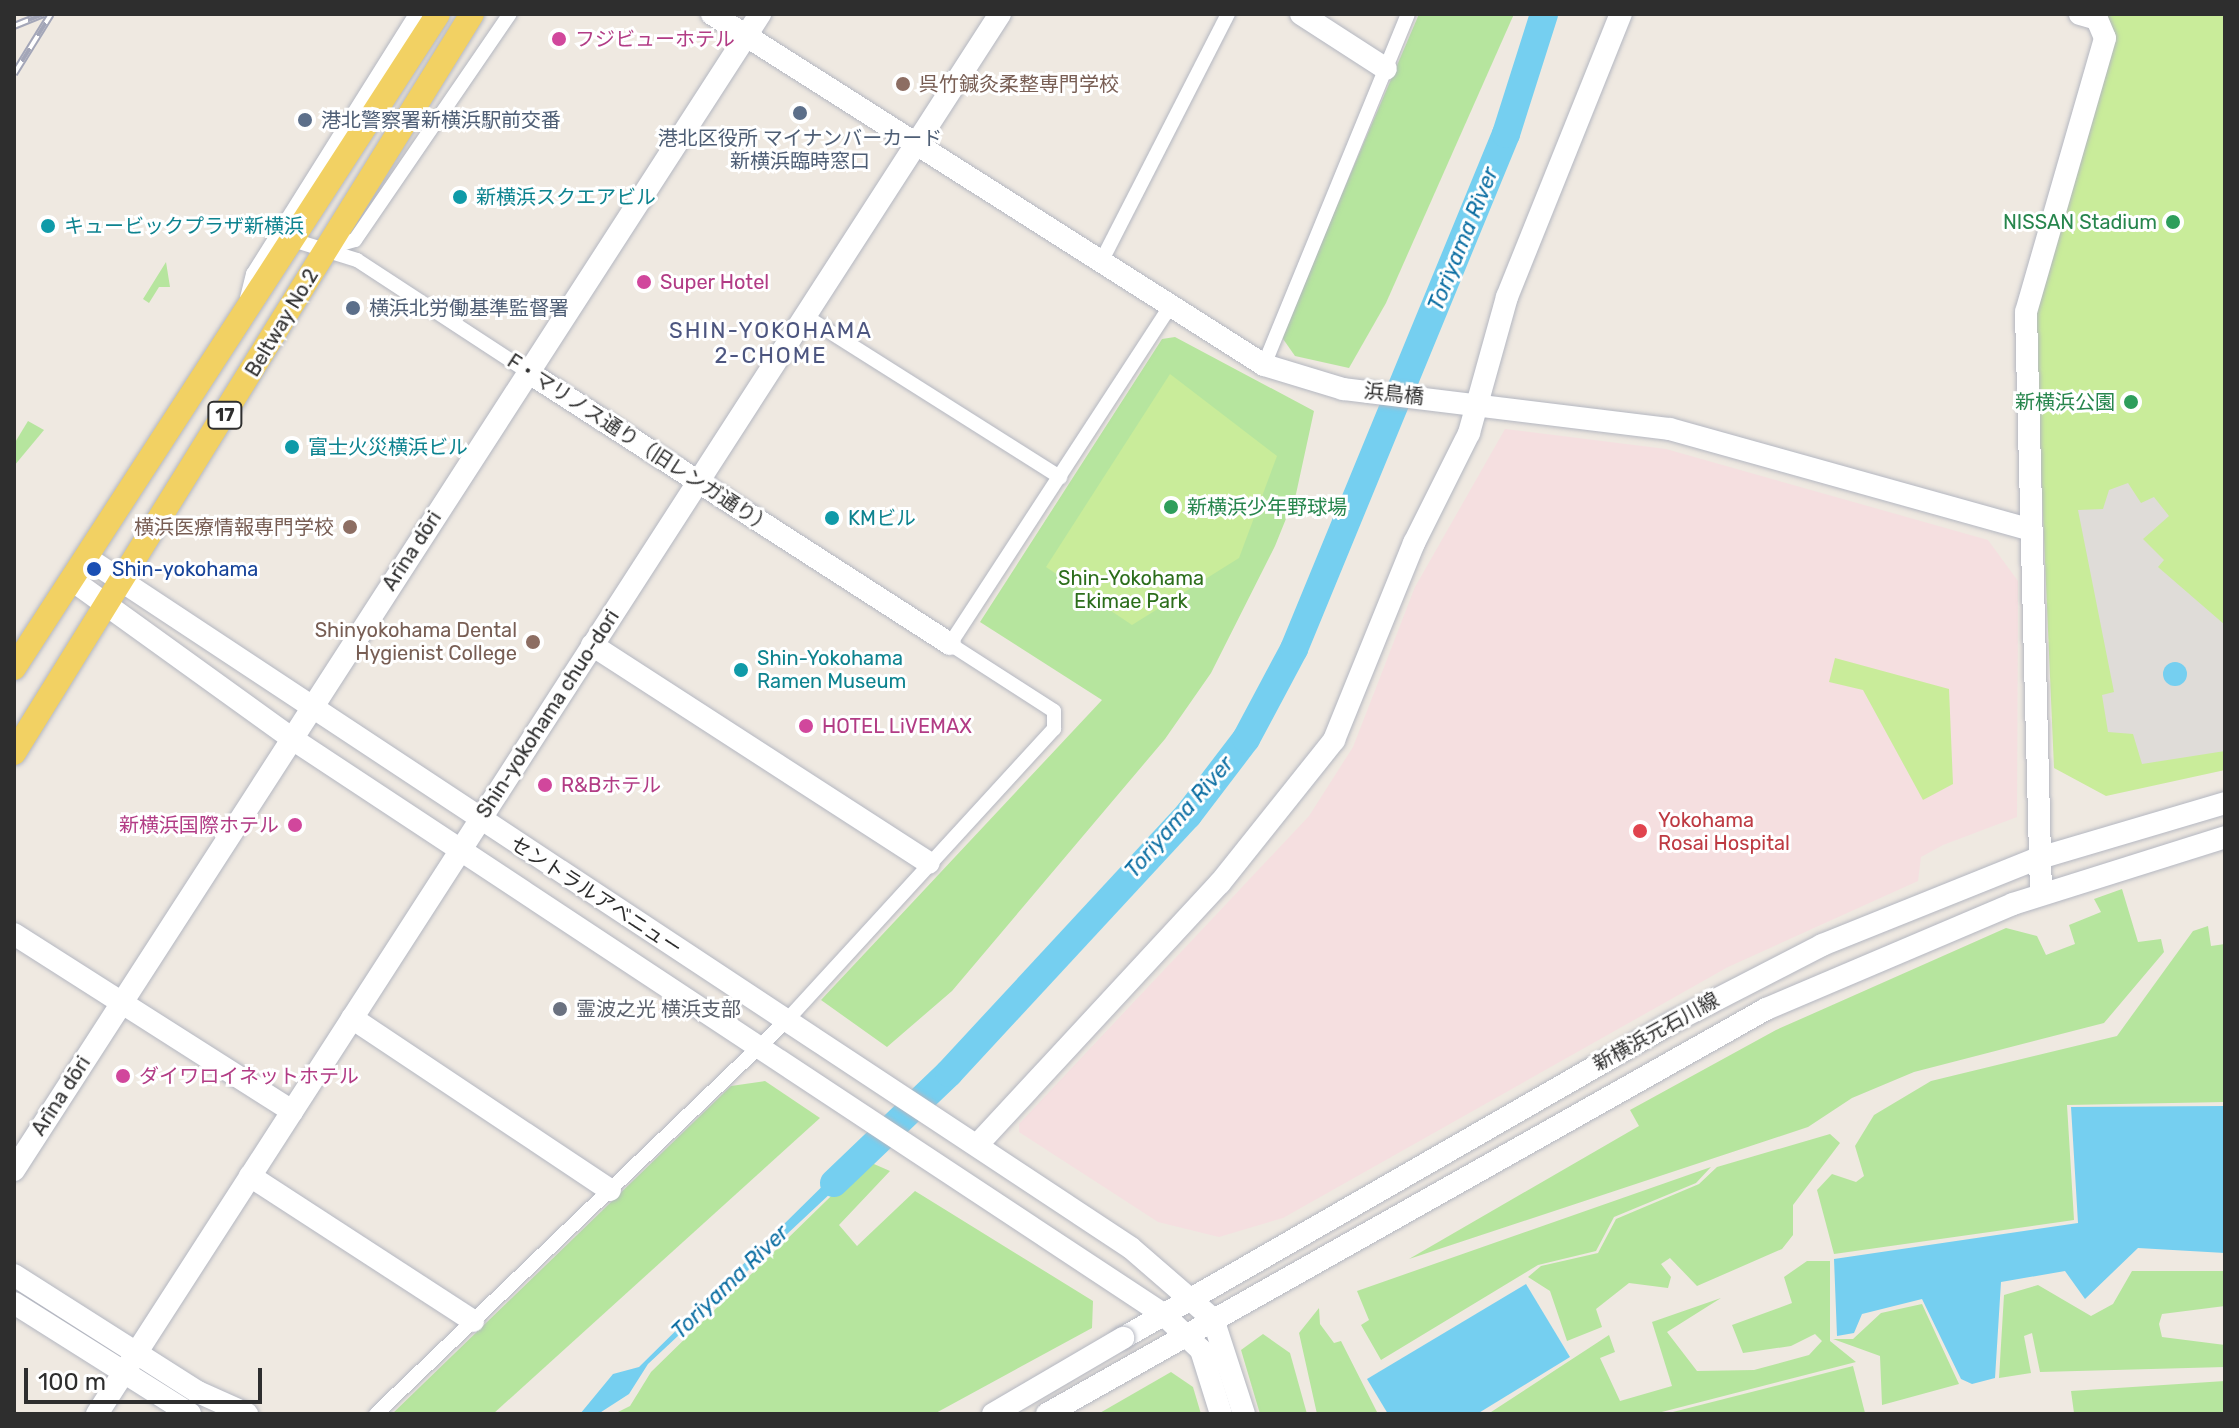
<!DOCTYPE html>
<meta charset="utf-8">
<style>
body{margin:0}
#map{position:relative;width:2239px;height:1428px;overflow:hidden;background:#efe9e1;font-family:Rubik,"Noto Sans JP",sans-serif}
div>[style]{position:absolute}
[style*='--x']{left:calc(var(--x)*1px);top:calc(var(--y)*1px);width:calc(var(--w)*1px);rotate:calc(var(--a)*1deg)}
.medical>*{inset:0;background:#f5dfe0}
.green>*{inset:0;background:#b6e59e}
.pitch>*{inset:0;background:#c9ec9a}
.plaza>*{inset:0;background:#dfdcd8}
.water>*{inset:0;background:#75cff0}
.round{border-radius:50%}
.river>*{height:28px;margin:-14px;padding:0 14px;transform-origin:14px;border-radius:14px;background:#75cff0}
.roads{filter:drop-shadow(0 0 2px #b4b7c1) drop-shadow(0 0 2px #b4b7c1)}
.street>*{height:14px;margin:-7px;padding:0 7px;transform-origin:7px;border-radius:7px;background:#fff}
.secondary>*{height:22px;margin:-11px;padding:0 11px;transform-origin:11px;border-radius:11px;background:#fff}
.primary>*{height:24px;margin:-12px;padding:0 12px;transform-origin:12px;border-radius:12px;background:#f2d163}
.rail>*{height:8px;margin-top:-4px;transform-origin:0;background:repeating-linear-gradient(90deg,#fff 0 15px,#a3a6b8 0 30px);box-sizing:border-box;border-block:2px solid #a3a6b8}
.bridges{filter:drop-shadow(0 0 2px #b4b7c1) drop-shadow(0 0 2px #b4b7c1)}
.secondary-bridge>*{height:22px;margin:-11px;padding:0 11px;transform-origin:11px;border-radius:11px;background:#fff}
.dots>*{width:22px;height:22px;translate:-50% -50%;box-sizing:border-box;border:4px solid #fff;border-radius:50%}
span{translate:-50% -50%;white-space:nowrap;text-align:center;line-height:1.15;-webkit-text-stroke:6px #fff;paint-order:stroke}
.shield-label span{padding:2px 6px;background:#fff;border:2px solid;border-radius:6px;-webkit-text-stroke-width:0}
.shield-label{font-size:18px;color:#2e2e2e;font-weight:700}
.hotel-label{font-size:20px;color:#b23c85}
.left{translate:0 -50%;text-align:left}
.right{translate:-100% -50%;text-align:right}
.education-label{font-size:20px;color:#785e54}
.service-label{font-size:20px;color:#4e5e75}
.culture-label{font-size:20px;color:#0d838f}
.leisure-label{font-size:20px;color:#27864d}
.street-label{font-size:20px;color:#2e2e2e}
.transit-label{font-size:20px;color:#164399}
.park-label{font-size:20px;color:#2c6e1b}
.health-label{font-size:20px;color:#be3a42}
.worship-label{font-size:20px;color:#5b616d}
.water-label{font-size:22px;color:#0d6fa3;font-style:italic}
.neighbourhood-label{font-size:22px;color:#4d5680;letter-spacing:2px}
.frame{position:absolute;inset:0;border:16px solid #2e2e2e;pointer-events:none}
.scale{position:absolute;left:24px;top:1368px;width:238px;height:36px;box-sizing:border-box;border:4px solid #2e2e2e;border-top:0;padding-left:10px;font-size:24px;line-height:28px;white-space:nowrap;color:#2e2e2e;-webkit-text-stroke:6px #fff;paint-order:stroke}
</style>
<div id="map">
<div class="medical">
<div style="clip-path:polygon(1505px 429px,1666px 449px,1988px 540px,2018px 581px,2017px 817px,1943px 845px,1921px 857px,1918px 881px,1728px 967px,1283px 1218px,1219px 1237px,1158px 1222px,1019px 1132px,1019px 1124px,1309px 816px,1353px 747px,1415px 587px)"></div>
</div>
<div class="green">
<div style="clip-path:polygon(1419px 14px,1514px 14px,1386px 303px,1349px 368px,1295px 356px,1281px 336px)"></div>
<div style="clip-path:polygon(166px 262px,170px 287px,159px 287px,149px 303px,143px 299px)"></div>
<div style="clip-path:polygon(1175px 337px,1314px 411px,1296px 494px,1275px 546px,1211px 673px,1165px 739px,952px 991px,887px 1047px,821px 1000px,1102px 700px,980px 622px,1162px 339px)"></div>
<div style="clip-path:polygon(28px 421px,44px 430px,14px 466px,14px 444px)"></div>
<div style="clip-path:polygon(2122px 889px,2138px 942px,2161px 939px,2164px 952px,2104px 1023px,1914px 1072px,1852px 1098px,1808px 1127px,1409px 1259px,1639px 1126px,1630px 1110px,1776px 1030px,2006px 928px,2037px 936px,2046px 955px,2075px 944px,2069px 925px,2101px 912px,2094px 899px)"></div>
<div style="clip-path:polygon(2208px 926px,2211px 946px,2225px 944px,2225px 1102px,2067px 1105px,2074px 1220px,1834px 1254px,1817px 1190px,1832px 1174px,1856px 1182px,1864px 1176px,1855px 1146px,1874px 1115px,1931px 1081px,2117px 1036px,2193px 931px)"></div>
<div style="clip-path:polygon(765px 1081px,820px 1118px,493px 1414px,392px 1414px,731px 1086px)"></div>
<div style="clip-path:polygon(1830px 1134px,1840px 1143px,1793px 1205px,1793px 1235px,1782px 1249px,1697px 1286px,1670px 1258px,1661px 1264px,1671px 1277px,1668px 1288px,1629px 1283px,1596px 1309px,1602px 1327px,1567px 1341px,1550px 1291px,1528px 1277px,1541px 1266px,1598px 1253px,1616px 1219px,1699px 1184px,1717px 1167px)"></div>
<div style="clip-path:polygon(867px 1161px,890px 1171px,839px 1225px,857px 1246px,915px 1191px,1093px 1301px,1092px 1328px,934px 1414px,614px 1414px,630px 1406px,651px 1372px)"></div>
<div style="clip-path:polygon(1711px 1167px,1696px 1183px,1614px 1217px,1596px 1251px,1538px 1265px,1381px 1360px,1361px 1325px,1369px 1320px,1357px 1291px)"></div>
<div style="clip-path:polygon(1807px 1261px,1830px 1261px,1830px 1341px,1856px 1362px,1654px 1414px,1488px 1414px,1609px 1335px,1615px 1352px,1600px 1358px,1620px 1401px,1672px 1386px,1652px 1322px,1721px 1298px,1667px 1332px,1697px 1371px,1754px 1370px,1809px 1355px,1822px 1341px,1815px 1334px,1791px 1346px,1743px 1353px,1732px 1325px,1792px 1303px,1784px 1277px)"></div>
<div style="clip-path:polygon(2132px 1271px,2225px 1271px,2225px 1306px,2162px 1314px,2159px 1324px,2162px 1337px,2225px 1345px,2225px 1367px,2040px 1372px,2032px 1333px,2024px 1336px,2031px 1373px,1999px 1378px,2004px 1295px,2038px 1285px,2091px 1316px,2113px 1304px)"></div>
<div style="clip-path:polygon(1922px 1304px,1959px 1384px,1882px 1405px,1880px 1356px,1833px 1339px,1853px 1339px,1881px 1313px)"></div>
<div style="clip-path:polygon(1319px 1308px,1320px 1324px,1334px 1343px,1341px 1341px,1378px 1414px,1317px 1414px,1299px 1333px)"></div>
<div style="clip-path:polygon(1263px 1334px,1290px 1353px,1307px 1414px,1260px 1414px,1241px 1350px)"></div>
<div style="clip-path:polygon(1853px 1366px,1865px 1413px,1665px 1414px)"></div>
<div style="clip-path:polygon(1171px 1372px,1193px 1387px,1201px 1414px,1098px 1414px)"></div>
<div style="clip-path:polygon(2225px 1381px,2225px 1414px,2067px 1414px,2074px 1413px,2071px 1391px)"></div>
</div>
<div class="pitch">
<div style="clip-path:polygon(2105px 14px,2225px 14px,2225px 770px,2106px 796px,2054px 768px,2034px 308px,2114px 35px)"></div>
<div style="clip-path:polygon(1170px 374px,1277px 456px,1239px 558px,1132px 625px,1046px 567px)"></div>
<div style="clip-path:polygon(1835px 658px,1949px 689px,1953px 784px,1923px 800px,1863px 690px,1829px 682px)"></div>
</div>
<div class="plaza">
<div style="clip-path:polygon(2128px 483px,2141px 503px,2154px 497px,2169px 516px,2143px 539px,2164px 560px,2158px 567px,2225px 625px,2225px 751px,2142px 764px,2133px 734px,2108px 732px,2102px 695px,2114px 692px,2078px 510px,2103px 509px,2109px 490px)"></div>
</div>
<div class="water">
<div class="round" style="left:2163px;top:662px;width:24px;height:24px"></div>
<div style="clip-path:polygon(2225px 1106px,2225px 1253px,2138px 1248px,2085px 1299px,2065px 1271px,2001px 1282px,1995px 1378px,1972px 1384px,1961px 1379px,1922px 1299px,1862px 1314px,1854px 1333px,1837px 1336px,1834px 1259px,2078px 1223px,2071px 1107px)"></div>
<div style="clip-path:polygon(856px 1153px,864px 1162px,648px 1364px,629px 1394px,598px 1414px,580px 1414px,613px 1374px,639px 1367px)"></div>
<div style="clip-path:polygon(1526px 1284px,1570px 1357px,1477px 1414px,1388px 1414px,1367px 1379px)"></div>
</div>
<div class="river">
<div style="--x:834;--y:1183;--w:159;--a:-43.7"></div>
<div style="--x:949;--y:1073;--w:352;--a:-47.2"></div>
<div style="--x:1188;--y:815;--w:96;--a:-52.7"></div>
<div style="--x:1246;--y:739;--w:102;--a:-61.9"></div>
<div style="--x:1294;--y:649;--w:557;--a:-67.63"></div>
<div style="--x:1506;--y:134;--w:126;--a:-72.4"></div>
</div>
<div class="roads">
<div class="street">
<div style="--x:293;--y:240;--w:67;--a:17.4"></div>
<div style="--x:357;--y:260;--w:204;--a:33.2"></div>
<div style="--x:327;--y:248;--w:29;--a:-16"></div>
<div style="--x:355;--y:240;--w:274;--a:-55.6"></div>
<div style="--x:1100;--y:264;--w:281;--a:-62.9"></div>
<div style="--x:247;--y:298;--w:25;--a:-76"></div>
<div style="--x:253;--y:274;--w:307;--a:-57.9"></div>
<div style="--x:805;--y:316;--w:302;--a:32.3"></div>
<div style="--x:1264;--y:365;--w:379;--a:-67.7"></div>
<div style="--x:376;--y:1414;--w:571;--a:-43.79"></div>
<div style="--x:788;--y:1019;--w:394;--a:-47.5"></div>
<div style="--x:1054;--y:729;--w:18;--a:-90"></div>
<div style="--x:1054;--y:711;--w:124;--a:-147.2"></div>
<div style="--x:950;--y:644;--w:401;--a:-56.9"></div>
</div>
<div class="secondary">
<div style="--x:712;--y:14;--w:654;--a:32.45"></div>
<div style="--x:1264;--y:365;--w:83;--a:16.9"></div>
<div style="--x:1343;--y:389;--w:329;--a:7"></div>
<div style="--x:1670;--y:429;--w:375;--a:15.6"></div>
<div style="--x:1301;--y:14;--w:101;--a:32.9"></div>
<div style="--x:528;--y:372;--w:502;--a:32.8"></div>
<div style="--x:87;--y:558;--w:1251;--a:33.46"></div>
<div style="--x:1131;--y:1248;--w:108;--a:40.9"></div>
<div style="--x:1213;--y:1319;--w:100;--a:71.9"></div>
<div style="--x:72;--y:580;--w:270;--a:35.8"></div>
<div style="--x:291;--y:738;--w:1045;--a:33.45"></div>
<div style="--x:1163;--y:1314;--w:52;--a:43.5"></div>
<div style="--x:1201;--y:1350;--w:67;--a:72.6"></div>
<div style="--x:592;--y:645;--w:401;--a:32.9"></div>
<div style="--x:2041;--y:894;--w:582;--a:-91.48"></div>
<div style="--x:2026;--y:312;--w:285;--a:-73.9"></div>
<div style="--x:2105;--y:38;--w:21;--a:-113"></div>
<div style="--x:2097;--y:19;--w:18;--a:-164"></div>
<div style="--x:14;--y:934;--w:330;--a:32.5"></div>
<div style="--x:352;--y:1018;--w:310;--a:33.7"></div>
<div style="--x:979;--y:1143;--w:355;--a:-47.2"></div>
<div style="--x:1220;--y:883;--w:183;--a:-51.4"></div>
<div style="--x:1334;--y:740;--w:213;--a:-67.9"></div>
<div style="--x:1414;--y:543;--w:123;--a:-63.4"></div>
<div style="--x:1469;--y:433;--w:141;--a:-74.4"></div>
<div style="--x:1507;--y:297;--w:305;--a:-68.1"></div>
<div style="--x:14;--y:1170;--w:1376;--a:-57.16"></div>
<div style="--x:250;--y:1176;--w:266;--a:33"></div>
<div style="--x:14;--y:1275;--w:218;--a:32.5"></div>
<div style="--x:198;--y:1392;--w:54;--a:24.2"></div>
<div style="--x:14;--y:1303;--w:208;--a:32.2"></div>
<div style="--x:1123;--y:1338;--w:634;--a:-29.88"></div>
<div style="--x:1673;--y:1022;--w:168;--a:-27.3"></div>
<div style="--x:1822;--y:945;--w:231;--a:-21.9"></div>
<div style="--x:2036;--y:859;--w:197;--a:-16.5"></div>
<div style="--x:97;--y:1414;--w:1666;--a:-57.18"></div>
<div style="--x:1047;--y:1414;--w:825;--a:-29.39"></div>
<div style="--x:1766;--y:1009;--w:268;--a:-23"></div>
<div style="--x:2013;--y:904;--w:222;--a:-17.5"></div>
</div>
<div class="primary">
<div style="--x:14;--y:668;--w:779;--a:-57.04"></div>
<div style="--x:14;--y:753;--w:869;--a:-58.21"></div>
</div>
</div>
<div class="rail">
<div style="--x:14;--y:26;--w:32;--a:-22"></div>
<div style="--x:14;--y:74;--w:70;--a:-58.3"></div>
</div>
<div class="bridges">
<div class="secondary-bridge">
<div style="--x:993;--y:1414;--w:151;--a:-30.3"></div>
</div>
</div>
<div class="dots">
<div style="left:559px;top:39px;background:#d1479c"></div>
<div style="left:903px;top:84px;background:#8d6e63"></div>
<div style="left:800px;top:113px;background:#5c6f8a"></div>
<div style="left:305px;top:120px;background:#5c6f8a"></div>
<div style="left:460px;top:197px;background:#0f9aa8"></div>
<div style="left:2173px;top:222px;background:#2e9e5b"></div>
<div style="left:48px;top:226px;background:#0f9aa8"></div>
<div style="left:644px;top:282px;background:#d1479c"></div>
<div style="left:353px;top:308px;background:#5c6f8a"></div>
<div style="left:2131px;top:402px;background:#2e9e5b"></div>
<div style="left:292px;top:447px;background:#0f9aa8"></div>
<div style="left:1171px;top:507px;background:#2e9e5b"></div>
<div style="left:832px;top:518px;background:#0f9aa8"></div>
<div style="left:350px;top:527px;background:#8d6e63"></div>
<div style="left:94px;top:569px;background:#1a4fb4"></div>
<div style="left:533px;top:642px;background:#8d6e63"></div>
<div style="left:741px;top:670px;background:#0f9aa8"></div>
<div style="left:806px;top:726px;background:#d1479c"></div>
<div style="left:545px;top:785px;background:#d1479c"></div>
<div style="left:295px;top:825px;background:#d1479c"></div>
<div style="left:1640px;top:831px;background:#e0444e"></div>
<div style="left:560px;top:1009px;background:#6b7280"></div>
<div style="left:123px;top:1076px;background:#d1479c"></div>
</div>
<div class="shield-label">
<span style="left:225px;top:415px">17</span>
</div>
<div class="hotel-label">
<span class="left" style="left:575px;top:39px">フジビューホテル</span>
<span class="left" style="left:660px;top:282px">Super Hotel</span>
<span class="left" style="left:822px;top:726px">HOTEL LiVEMAX</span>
<span class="left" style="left:561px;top:785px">R&amp;Bホテル</span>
<span class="right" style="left:279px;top:825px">新横浜国際ホテル</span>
<span class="left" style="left:139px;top:1076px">ダイワロイネットホテル</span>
</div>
<div class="education-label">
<span class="left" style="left:919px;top:84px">呉竹鍼灸柔整専門学校</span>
<span class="right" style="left:334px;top:527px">横浜医療情報専門学校</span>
<span class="right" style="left:517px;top:642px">Shinyokohama Dental<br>Hygienist College</span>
</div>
<div class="service-label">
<span class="left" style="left:321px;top:120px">港北警察署新横浜駅前交番</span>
<span style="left:800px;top:150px">港北区役所 マイナンバーカード<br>新横浜臨時窓口</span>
<span class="left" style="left:369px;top:308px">横浜北労働基準監督署</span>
</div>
<div class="culture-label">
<span class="left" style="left:476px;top:197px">新横浜スクエアビル</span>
<span class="left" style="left:64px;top:226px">キュービックプラザ新横浜</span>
<span class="left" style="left:308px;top:447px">富士火災横浜ビル</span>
<span class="left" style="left:848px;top:518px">KMビル</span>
<span class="left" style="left:757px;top:670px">Shin-Yokohama<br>Ramen Museum</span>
</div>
<div class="leisure-label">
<span class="right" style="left:2157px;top:222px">NISSAN Stadium</span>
<span class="right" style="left:2115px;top:402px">新横浜公園</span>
<span class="left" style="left:1187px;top:507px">新横浜少年野球場</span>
</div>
<div class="street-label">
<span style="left:282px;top:323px;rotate:-59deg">Beltway No.2</span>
<span style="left:1394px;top:394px;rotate:6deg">浜鳥橋</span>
<span style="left:640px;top:444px;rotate:33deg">F・マリノス通り（旧レンガ通り）</span>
<span style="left:412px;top:551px;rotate:-57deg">Arīna dōri</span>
<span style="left:548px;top:714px;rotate:-57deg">Shin-yokohama chuo-dori</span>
<span style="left:596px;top:896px;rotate:33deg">セントラルアベニュー</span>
<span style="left:1656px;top:1032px;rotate:-29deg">新横浜元石川線</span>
<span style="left:61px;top:1096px;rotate:-57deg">Arīna dōri</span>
</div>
<div class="transit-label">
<span class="left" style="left:112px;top:569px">Shin-yokohama</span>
</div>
<div class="park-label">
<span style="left:1131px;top:590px">Shin-Yokohama<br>Ekimae Park</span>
</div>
<div class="health-label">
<span class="left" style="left:1658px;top:832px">Yokohama<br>Rosai Hospital</span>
</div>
<div class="worship-label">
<span class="left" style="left:576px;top:1009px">霊波之光 横浜支部</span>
</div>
<div class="water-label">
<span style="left:1463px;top:239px;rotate:-68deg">Toriyama River</span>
<span style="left:1179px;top:817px;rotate:-49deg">Toriyama River</span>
<span style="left:730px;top:1282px;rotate:-44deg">Toriyama River</span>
</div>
<div class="neighbourhood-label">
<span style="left:771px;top:343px">SHIN-YOKOHAMA<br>2-CHOME</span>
</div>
<div class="frame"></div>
<div class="scale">100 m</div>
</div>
